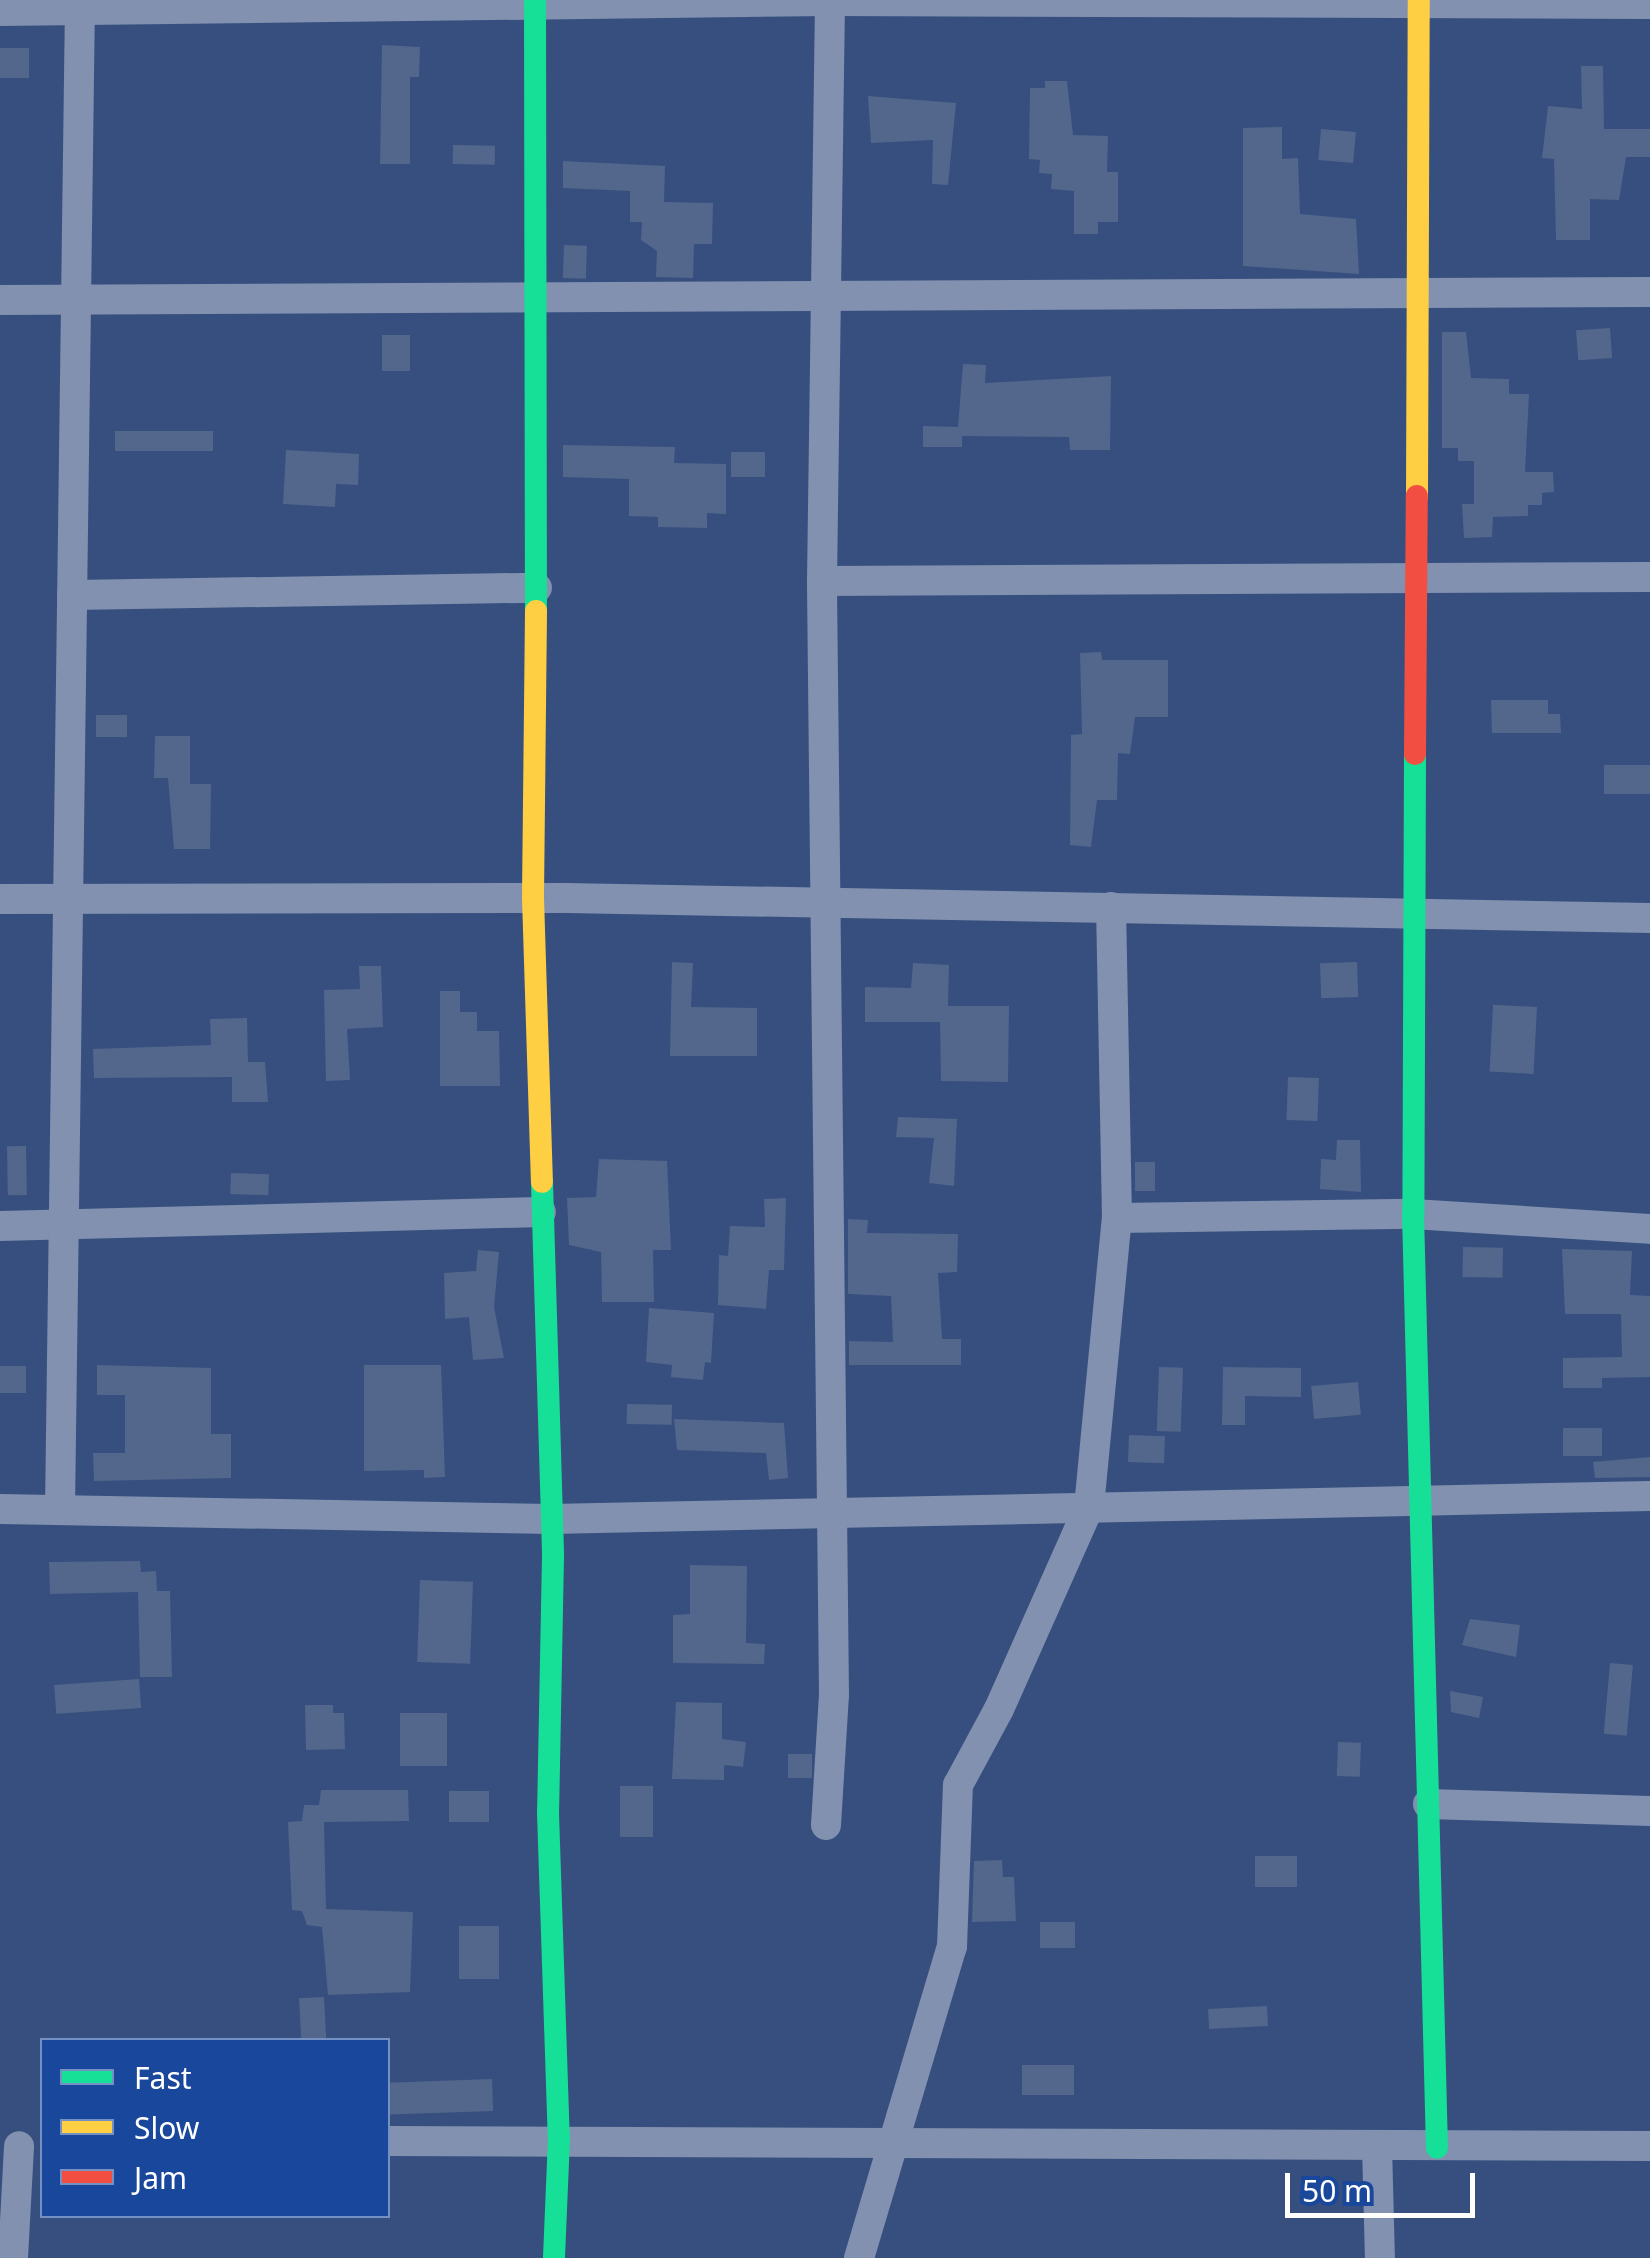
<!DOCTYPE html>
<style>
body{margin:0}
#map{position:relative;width:1650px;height:2258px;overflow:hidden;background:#364f7e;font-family:"Noto Sans",sans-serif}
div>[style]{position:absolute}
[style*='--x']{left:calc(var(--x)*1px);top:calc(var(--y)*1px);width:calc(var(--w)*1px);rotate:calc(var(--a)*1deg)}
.building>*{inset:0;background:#53678c;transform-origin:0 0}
.street>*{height:30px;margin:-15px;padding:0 15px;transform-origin:15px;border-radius:15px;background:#8191af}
.fast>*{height:22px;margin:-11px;padding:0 11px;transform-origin:11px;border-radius:11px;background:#16e098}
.slow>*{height:22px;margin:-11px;padding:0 11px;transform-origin:11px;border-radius:11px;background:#ffcf43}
.jam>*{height:22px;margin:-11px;padding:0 11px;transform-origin:11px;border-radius:11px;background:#f24e42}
span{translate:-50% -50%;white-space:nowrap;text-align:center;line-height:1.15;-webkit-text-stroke:8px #19479b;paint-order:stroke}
.legend{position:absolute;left:40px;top:2038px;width:350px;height:180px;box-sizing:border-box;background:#19479b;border:2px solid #7591c3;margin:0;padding:12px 18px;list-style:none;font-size:30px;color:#fff}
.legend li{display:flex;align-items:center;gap:20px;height:50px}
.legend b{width:50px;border:2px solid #7591c3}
.scale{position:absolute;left:1285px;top:2173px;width:190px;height:45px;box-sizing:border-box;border:5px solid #fff;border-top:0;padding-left:12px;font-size:30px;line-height:35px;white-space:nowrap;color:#fff;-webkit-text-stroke:8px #19479b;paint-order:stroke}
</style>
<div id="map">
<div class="building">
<div style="clip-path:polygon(382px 45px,420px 47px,419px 77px,410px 77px,410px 164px,380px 164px)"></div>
<div style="left:0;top:48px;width:29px;height:30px"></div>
<div style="clip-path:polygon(1581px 66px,1603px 66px,1604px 129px,1650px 129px,1650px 157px,1626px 157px,1619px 200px,1590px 199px,1590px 240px,1556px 240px,1554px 159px,1542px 158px,1548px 106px,1582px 109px)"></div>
<div style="clip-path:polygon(1045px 81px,1067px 81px,1073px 135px,1108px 136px,1107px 172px,1118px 172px,1118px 222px,1098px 222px,1098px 234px,1074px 234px,1074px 191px,1051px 189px,1052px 174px,1039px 173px,1040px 160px,1029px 159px,1030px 88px,1045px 88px)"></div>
<div style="clip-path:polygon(868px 96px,956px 103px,948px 185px,932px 184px,933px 140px,871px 143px)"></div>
<div style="clip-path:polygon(1282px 127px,1282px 159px,1298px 158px,1300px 214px,1356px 219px,1359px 274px,1243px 266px,1243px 128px)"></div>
<div style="left:1321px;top:129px;width:35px;height:31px;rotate:5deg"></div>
<div style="left:453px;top:145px;width:42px;height:19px;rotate:1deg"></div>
<div style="clip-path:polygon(563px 161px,665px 166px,664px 202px,713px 203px,712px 244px,694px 244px,693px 278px,656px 277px,657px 251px,641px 240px,642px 222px,630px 222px,630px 191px,563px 188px)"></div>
<div style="left:564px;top:245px;width:23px;height:33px;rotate:2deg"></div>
<div style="left:1610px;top:328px;width:30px;height:34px;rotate:86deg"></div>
<div style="clip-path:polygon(1442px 332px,1466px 332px,1471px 378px,1509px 379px,1509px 394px,1529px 394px,1525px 472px,1553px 472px,1554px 492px,1542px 493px,1542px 505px,1528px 505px,1528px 516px,1493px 517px,1492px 537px,1464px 538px,1462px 504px,1474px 504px,1474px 461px,1458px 461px,1458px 448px,1442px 448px)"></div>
<div style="left:382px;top:335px;width:28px;height:36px"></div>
<div style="clip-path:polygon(963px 364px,986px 365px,985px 383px,1111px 376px,1110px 450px,1070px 450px,1069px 437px,962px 436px,962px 447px,923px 447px,923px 426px,958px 427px)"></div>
<div style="left:115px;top:431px;width:98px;height:20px"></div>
<div style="clip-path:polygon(563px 445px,675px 447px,674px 463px,726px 464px,726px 514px,707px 513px,707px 528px,658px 527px,658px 517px,629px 516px,629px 479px,563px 477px)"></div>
<div style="clip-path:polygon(286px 450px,359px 454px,358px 485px,336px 484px,335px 507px,283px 504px)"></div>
<div style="left:765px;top:452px;width:25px;height:34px;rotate:90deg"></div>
<div style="clip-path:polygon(1101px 652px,1102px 660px,1168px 660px,1168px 717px,1135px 717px,1130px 754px,1118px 753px,1117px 800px,1097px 800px,1091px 847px,1070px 845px,1071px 735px,1082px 734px,1080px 653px)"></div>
<div style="clip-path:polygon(1491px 700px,1548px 700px,1548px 714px,1560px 714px,1561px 733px,1492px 733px)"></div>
<div style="left:96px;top:715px;width:31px;height:22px"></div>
<div style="clip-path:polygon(155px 736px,190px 736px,190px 784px,211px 784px,210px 849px,174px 849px,168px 778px,154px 778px)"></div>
<div style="left:1650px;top:765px;width:29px;height:46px;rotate:90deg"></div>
<div style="clip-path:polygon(672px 962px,693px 963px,691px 1007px,757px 1008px,757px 1056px,670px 1056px)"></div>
<div style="left:1357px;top:962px;width:35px;height:37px;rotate:88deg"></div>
<div style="clip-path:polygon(913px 963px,949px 965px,948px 1006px,1009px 1006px,1008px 1082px,941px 1081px,940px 1022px,865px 1022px,865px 987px,911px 988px)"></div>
<div style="clip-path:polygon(359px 966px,381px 966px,383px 1027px,347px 1029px,350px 1080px,326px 1081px,324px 990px,360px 989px)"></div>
<div style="clip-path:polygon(440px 991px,460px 991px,460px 1012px,477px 1012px,477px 1031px,499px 1031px,500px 1086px,440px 1086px)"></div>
<div style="left:1537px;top:1007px;width:67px;height:44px;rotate:93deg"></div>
<div style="clip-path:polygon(247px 1018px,248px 1062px,265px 1062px,268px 1102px,232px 1102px,232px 1077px,94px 1078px,93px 1049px,211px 1045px,210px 1019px)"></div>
<div style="left:1288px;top:1077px;width:31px;height:43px;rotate:2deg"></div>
<div style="clip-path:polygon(898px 1117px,957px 1119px,954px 1186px,929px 1183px,934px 1138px,896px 1137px)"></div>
<div style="clip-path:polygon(1337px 1140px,1360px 1140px,1361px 1192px,1320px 1189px,1321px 1159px,1336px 1160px)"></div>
<div style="left:26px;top:1146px;width:49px;height:19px;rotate:89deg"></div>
<div style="clip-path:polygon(599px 1159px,667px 1161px,671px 1250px,653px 1250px,654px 1302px,602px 1302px,601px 1252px,569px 1245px,567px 1198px,596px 1197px)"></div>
<div style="left:1135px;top:1162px;width:20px;height:29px"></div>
<div style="left:231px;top:1173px;width:38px;height:21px;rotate:2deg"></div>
<div style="clip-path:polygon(786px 1198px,784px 1270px,769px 1270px,766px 1309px,718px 1305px,719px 1255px,728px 1256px,730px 1226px,765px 1227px,764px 1199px)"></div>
<div style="clip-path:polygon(848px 1219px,868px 1220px,867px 1233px,958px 1234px,957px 1272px,938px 1273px,942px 1339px,961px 1339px,961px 1365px,849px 1365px,849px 1341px,893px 1342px,891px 1296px,848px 1294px)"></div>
<div style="left:1463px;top:1247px;width:40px;height:30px;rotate:1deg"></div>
<div style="clip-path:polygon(1562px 1249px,1632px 1251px,1630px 1295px,1650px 1296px,1650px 1377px,1602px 1378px,1602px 1388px,1563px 1388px,1563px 1358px,1622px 1357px,1621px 1314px,1565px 1314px)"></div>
<div style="clip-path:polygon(478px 1250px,499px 1252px,494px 1307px,504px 1358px,473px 1360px,469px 1317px,445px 1319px,444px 1273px,476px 1271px)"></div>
<div style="clip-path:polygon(649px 1308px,714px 1313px,711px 1363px,705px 1362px,703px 1380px,671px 1377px,672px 1365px,646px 1362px)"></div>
<div style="clip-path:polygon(97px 1365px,211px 1368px,211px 1434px,231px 1434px,231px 1478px,94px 1481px,93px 1453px,125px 1453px,125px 1395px,97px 1395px)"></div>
<div style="clip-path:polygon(364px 1365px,441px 1365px,445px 1477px,424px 1478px,424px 1470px,364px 1471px)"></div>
<div style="left:0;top:1366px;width:26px;height:27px"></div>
<div style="left:1159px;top:1367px;width:24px;height:64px;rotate:2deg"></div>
<div style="clip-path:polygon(1223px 1367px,1301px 1368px,1301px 1397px,1245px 1396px,1245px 1425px,1222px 1425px)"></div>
<div style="left:1358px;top:1382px;width:33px;height:47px;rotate:85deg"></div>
<div style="left:627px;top:1404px;width:45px;height:20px;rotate:1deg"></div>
<div style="clip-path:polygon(674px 1419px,784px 1423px,788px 1478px,769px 1480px,766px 1453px,677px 1450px)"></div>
<div style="left:1563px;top:1428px;width:39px;height:28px"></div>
<div style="left:1129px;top:1435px;width:36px;height:27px;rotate:2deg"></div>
<div style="clip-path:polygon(1650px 1457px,1650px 1477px,1595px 1478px,1593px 1462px)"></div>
<div style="clip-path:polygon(140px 1561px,141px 1572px,156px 1571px,157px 1591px,170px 1591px,172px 1677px,140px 1677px,138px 1592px,50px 1594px,49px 1562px)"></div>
<div style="clip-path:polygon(690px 1565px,747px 1566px,746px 1643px,765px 1644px,764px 1664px,673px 1663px,673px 1615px,690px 1614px)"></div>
<div style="left:420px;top:1580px;width:53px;height:82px;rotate:2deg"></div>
<div style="clip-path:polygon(1470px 1619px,1520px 1625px,1516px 1657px,1462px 1645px)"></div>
<div style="left:1610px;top:1663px;width:23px;height:71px;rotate:5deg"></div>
<div style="left:139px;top:1679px;width:29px;height:85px;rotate:86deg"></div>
<div style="clip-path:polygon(1450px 1691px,1483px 1697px,1479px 1718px,1451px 1712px)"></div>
<div style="clip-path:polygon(676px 1702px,722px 1703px,722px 1739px,746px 1742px,743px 1767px,724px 1765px,724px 1780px,672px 1779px)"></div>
<div style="clip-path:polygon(305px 1705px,333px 1705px,333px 1713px,344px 1713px,345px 1749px,306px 1750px)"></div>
<div style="left:400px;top:1713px;width:47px;height:53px"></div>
<div style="left:1338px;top:1742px;width:23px;height:34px;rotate:2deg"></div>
<div style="left:788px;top:1754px;width:24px;height:24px"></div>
<div style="left:653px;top:1786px;width:51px;height:33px;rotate:90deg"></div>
<div style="clip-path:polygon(321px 1790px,408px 1790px,409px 1821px,324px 1822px,326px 1909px,413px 1912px,410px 1992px,328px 1995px,322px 1927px,307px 1925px,302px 1911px,292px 1910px,288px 1822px,302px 1821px,304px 1805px,319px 1805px)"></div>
<div style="left:449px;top:1791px;width:40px;height:31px"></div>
<div style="left:1255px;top:1856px;width:42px;height:31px"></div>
<div style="clip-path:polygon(1002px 1860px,1003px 1877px,1014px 1877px,1016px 1921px,972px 1922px,974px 1861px)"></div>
<div style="left:1040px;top:1922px;width:35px;height:26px"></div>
<div style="left:499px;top:1926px;width:53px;height:40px;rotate:90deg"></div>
<div style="left:324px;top:1997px;width:43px;height:25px;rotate:87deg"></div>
<div style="left:1267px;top:2006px;width:20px;height:59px;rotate:87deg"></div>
<div style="left:1022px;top:2065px;width:52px;height:30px"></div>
<div style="left:492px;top:2079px;width:32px;height:104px;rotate:88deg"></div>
</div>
<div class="street">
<div style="--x:0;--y:11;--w:830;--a:-0.69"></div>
<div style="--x:830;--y:1;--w:820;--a:0.21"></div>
<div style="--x:0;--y:300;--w:1650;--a:-0.28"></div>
<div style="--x:822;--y:581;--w:828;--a:-0.28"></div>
<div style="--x:72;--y:595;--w:465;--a:-0.9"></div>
<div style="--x:0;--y:899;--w:567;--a:-0.1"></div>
<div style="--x:567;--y:898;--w:1083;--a:1.06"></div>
<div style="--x:1117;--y:1218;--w:296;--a:-0.8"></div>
<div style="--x:1413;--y:1214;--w:237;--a:3.6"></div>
<div style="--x:0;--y:1226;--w:541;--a:-1.48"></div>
<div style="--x:0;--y:1509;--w:551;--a:1.04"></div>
<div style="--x:551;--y:1519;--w:1099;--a:-1.2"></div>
<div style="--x:60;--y:1510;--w:1510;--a:-89.24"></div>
<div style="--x:1428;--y:1804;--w:222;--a:1.8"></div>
<div style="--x:826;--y:1825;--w:130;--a:-86.5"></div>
<div style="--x:834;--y:1695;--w:1114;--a:-90.62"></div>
<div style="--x:822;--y:581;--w:581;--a:-89.21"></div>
<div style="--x:388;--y:2141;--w:1262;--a:0.23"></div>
<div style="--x:1377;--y:2146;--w:112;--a:88.5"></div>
<div style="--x:13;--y:2258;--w:112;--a:-86.9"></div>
<div style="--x:859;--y:2258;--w:325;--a:-73.4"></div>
<div style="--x:952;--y:1947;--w:162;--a:-87.9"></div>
<div style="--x:958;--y:1785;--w:86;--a:-61.7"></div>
<div style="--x:999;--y:1709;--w:221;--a:-66"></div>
<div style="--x:1089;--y:1507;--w:290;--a:-84.5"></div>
<div style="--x:1117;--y:1218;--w:311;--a:-91.1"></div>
</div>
<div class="fast">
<div style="--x:535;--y:0;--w:611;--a:89.91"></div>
<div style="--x:1415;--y:754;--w:460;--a:90.2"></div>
<div style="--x:1413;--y:1214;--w:934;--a:88.53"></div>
<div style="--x:542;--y:1182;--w:374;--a:88.3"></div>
<div style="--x:553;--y:1556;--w:257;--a:91.1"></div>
<div style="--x:548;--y:1813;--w:325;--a:88.1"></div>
<div style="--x:559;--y:2138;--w:120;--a:92.4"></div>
</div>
<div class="slow">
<div style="--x:1417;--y:496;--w:496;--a:-89.8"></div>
<div style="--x:536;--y:611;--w:287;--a:90.6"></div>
<div style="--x:533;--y:898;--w:284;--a:88.2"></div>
</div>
<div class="jam">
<div style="--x:1415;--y:754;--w:258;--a:-89.6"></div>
</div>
<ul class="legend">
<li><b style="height:12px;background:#16e098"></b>Fast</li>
<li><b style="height:12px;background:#ffcf43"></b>Slow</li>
<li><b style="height:12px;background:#f24e42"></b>Jam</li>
</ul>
<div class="scale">50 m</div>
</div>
